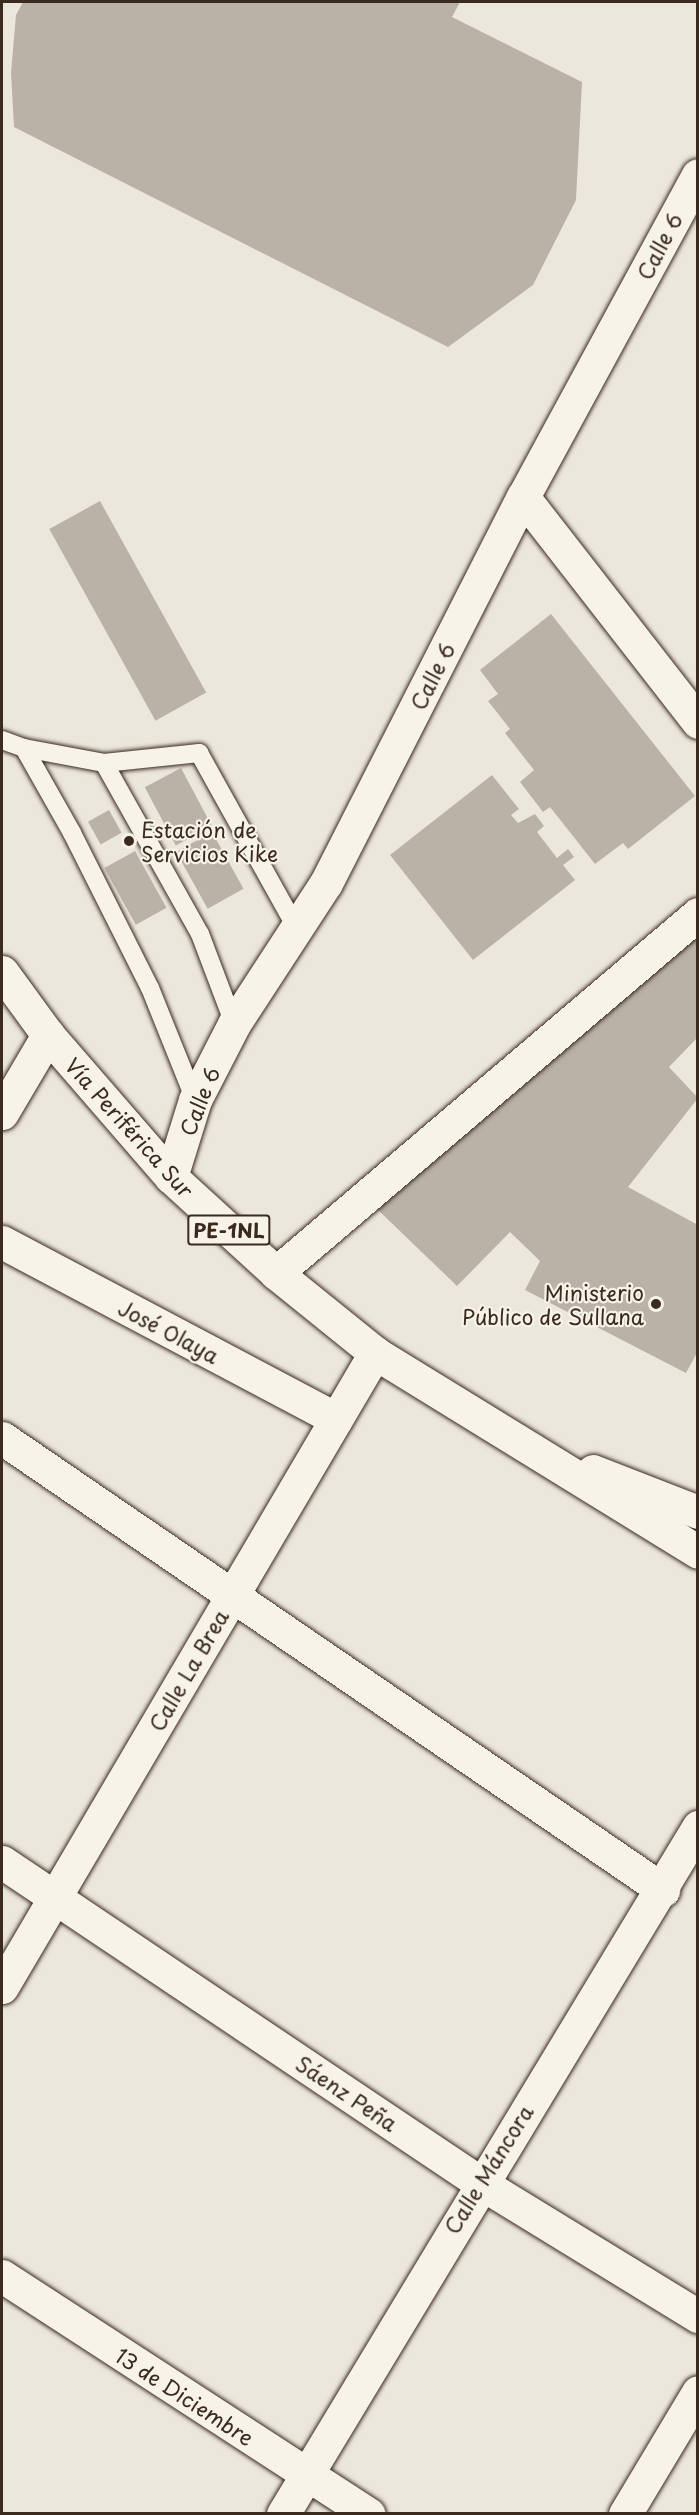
<!DOCTYPE html>
<meta charset="utf-8">
<style>
body{margin:0}
#map{position:relative;width:699px;height:2515px;overflow:hidden;background:#ece7dc;font-family:"Playpen Sans",sans-serif}
div>[style]{position:absolute}
[style*='--x']{left:calc(var(--x)*1px);top:calc(var(--y)*1px);width:calc(var(--w)*1px);rotate:calc(var(--a)*1deg)}
.building>*{inset:0;background:#bab2a7;transform-origin:0 0}
.roads{filter:drop-shadow(0 0 2px #3b2a1e) drop-shadow(0 0 2px #3b2a1e)}
.lane>*{height:18px;margin:-9px;padding:0 9px;transform-origin:9px;border-radius:9px;background:#f7f3e8}
.street>*{height:33px;margin:-16.5px;padding:0 16.5px;transform-origin:16.5px;border-radius:16.5px;background:#f7f3e8}
.highway>*{height:33px;margin:-16.5px;padding:0 16.5px;transform-origin:16.5px;border-radius:16.5px;background:#f7f3e8}
.dots>*{width:16px;height:16px;translate:-50% -50%;box-sizing:border-box;border:3px solid #f7f3e8;border-radius:50%}
span{translate:-50% -50%;white-space:nowrap;text-align:center;line-height:1.15;-webkit-text-stroke:4.5px #f7f3e8;paint-order:stroke}
.shield-label span{padding:2px 4px;background:#f7f3e8;border:2px solid;border-radius:4px;-webkit-text-stroke-width:0}
.shield-label{font-size:20px;color:#3b2a1e;font-weight:700}
.street-label{font-size:21px;color:#3b2a1e}
.poi-label{font-size:21px;color:#3b2a1e}
.left{translate:0 -50%;text-align:left}
.right{translate:-100% -50%;text-align:right}
.frame{position:absolute;inset:0;border:3px solid #3b2a1e;pointer-events:none}
</style>
<div id="map">
<div class="building">
<div style="clip-path:polygon(23px 2px,460px 2px,452px 17px,582px 82px,576px 200px,533px 285px,448px 347px,14px 127px,11px 73px,16px 15px)"></div>
<div style="left:100px;top:501px;width:219px;height:58px;rotate:61deg"></div>
<div style="clip-path:polygon(551px 614px,695px 796px,628px 849px,623px 843px,595px 864px,550px 807px,543px 812px,520px 782px,534px 770px,505px 733px,510px 729px,488px 701px,498px 694px,480px 670px)"></div>
<div style="left:181px;top:768px;width:66px;height:41px;rotate:62deg"></div>
<div style="clip-path:polygon(492px 775px,519px 809px,511px 815px,518px 823px,535px 814px,544px 826px,537px 832px,557px 858px,568px 849px,574px 857px,563px 865px,575px 880px,473px 960px,390px 855px)"></div>
<div style="left:109px;top:810px;width:26px;height:24px;rotate:61deg"></div>
<div style="left:212px;top:832px;width:65px;height:41px;rotate:61deg"></div>
<div style="left:135px;top:851px;width:65px;height:35px;rotate:61deg"></div>
<div style="clip-path:polygon(698px 924px,698px 1037px,669px 1067px,698px 1098px,628px 1187px,698px 1225px,698px 1351px,686px 1373px,525px 1290px,540px 1261px,510px 1232px,457px 1286px,376px 1208px)"></div>
</div>
<div class="roads">
<div class="lane">
<div style="--x:2;--y:740;--w:23;--a:20"></div>
<div style="--x:24;--y:748;--w:98;--a:60.5"></div>
<div style="--x:72;--y:833;--w:174;--a:63.3"></div>
<div style="--x:150;--y:988;--w:121;--a:68.1"></div>
<div style="--x:24;--y:748;--w:81;--a:10.6"></div>
<div style="--x:104;--y:763;--w:196;--a:60.7"></div>
<div style="--x:200;--y:934;--w:96;--a:69.3"></div>
<div style="--x:104;--y:763;--w:96;--a:-6"></div>
<div style="--x:199;--y:753;--w:199;--a:60.9"></div>
</div>
<div class="street">
<div style="--x:523;--y:497;--w:285;--a:52.1"></div>
<div style="--x:2;--y:1113;--w:91;--a:-59.5"></div>
<div style="--x:171;--y:1177;--w:81;--a:-72.7"></div>
<div style="--x:195;--y:1100;--w:85;--a:-62.8"></div>
<div style="--x:234;--y:1024;--w:168;--a:-56.9"></div>
<div style="--x:326;--y:883;--w:433;--a:-63"></div>
<div style="--x:523;--y:497;--w:366;--a:-61.5"></div>
<div style="--x:2;--y:1242;--w:378;--a:27.9"></div>
<div style="--x:276;--y:1273;--w:554;--a:-40.39"></div>
<div style="--x:2;--y:1438;--w:801;--a:34.36"></div>
<div style="--x:2;--y:1862;--w:574;--a:33.86"></div>
<div style="--x:479;--y:2182;--w:257;--a:31.5"></div>
<div style="--x:2;--y:1987;--w:736;--a:-59.53"></div>
<div style="--x:2;--y:2276;--w:437;--a:33"></div>
<div style="--x:283;--y:2514;--w:803;--a:-58.86"></div>
<div style="--x:625;--y:2514;--w:142;--a:-59.1"></div>
</div>
<div class="highway">
<div style="--x:2;--y:972;--w:78;--a:53.9"></div>
<div style="--x:48;--y:1035;--w:188;--a:49.1"></div>
<div style="--x:171;--y:1177;--w:142;--a:42.4"></div>
<div style="--x:276;--y:1273;--w:127;--a:38.9"></div>
<div style="--x:375;--y:1353;--w:379;--a:31.6"></div>
<div style="--x:593;--y:1471;--w:113;--a:21.3"></div>
</div>
</div>
<div class="dots">
<div style="left:129px;top:841px;background:#3b2a1e"></div>
<div style="left:656px;top:1304px;background:#3b2a1e"></div>
</div>
<div class="shield-label">
<span style="left:229px;top:1230px">PE-1NL</span>
</div>
<div class="street-label">
<span style="left:659px;top:246px;rotate:-62deg">Calle 6</span>
<span style="left:432px;top:676px;rotate:-63deg">Calle 6</span>
<span style="left:199px;top:1101px;rotate:-68deg">Calle 6</span>
<span style="left:130px;top:1127px;rotate:48deg">Vía Periférica Sur</span>
<span style="left:169px;top:1331px;rotate:28deg">José Olaya</span>
<span style="left:188px;top:1670px;rotate:-60deg">Calle La Brea</span>
<span style="left:347px;top:2093px;rotate:34deg">Sáenz Peña</span>
<span style="left:488px;top:2169px;rotate:-58deg">Calle Máncora</span>
<span style="left:185px;top:2396px;rotate:33deg">13 de Diciembre</span>
</div>
<div class="poi-label">
<span class="left" style="left:141px;top:841px">Estación de<br>Servicios Kike</span>
<span class="right" style="left:644px;top:1304px">Ministerio<br>Público de Sullana</span>
</div>
<div class="frame"></div>
</div>
